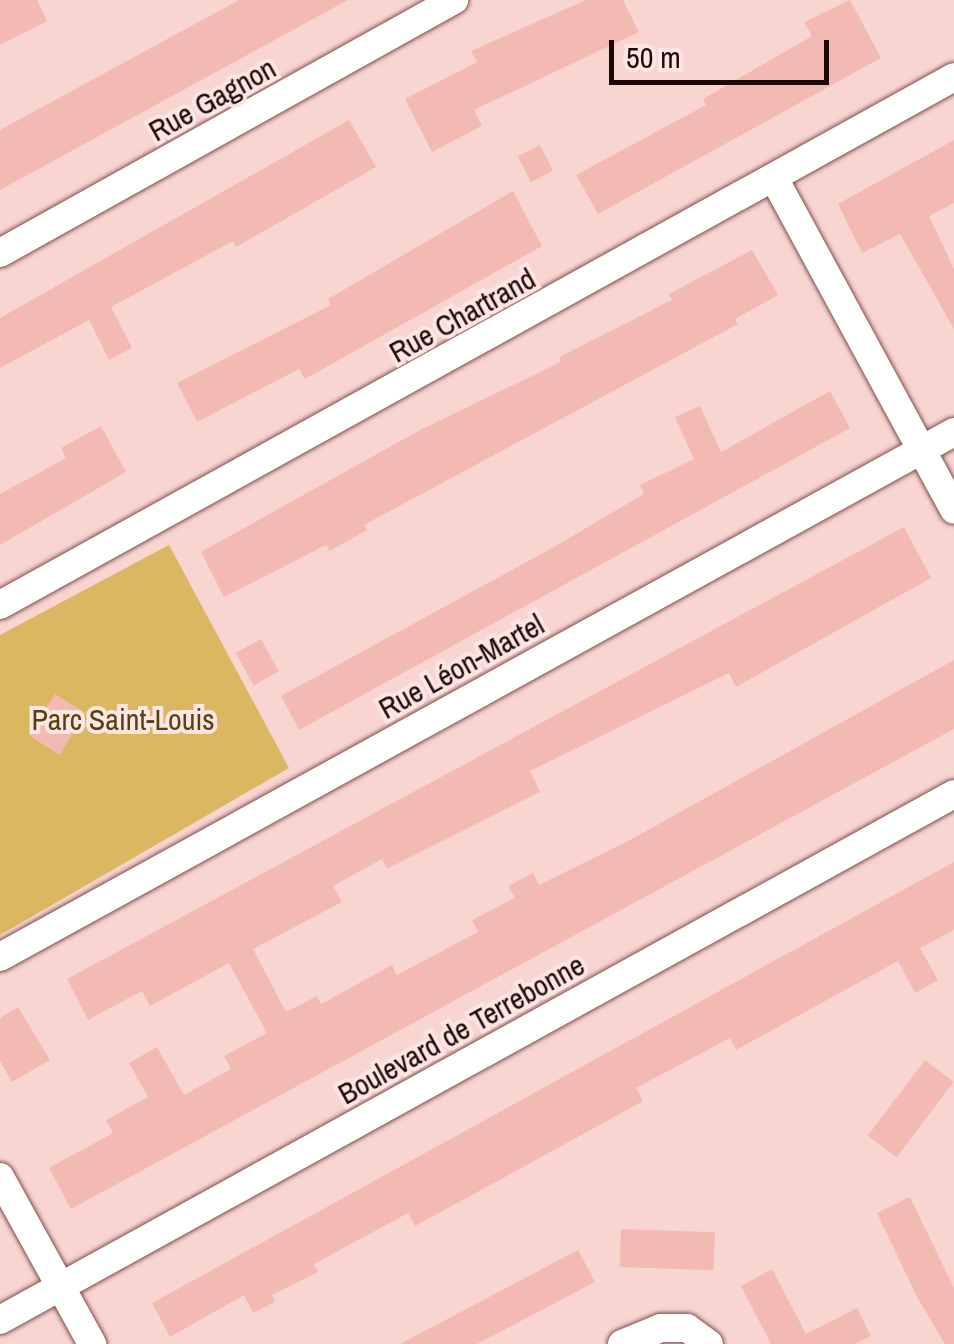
<!DOCTYPE html>
<meta charset="utf-8">
<style>
body{margin:0}
#map{position:relative;width:954px;height:1344px;overflow:hidden;background:#f8d5d1;font-family:"Archivo Narrow",sans-serif}
div>[style]{position:absolute}
[style*='--x']{left:calc(var(--x)*1px);top:calc(var(--y)*1px);width:calc(var(--w)*1px);rotate:calc(var(--a)*1deg)}
.green>*{inset:0;background:#dcb761}
.building>*{inset:0;background:#f3bab3;transform-origin:0 0}
.roads{filter:drop-shadow(0 0 2px #7f4e49) drop-shadow(0 0 2px #7f4e49)}
.minor>*{height:28px;margin:-14px;padding:0 14px;transform-origin:14px;border-radius:14px;background:#fff}
span{translate:-50% -50%;white-space:nowrap;text-align:center;line-height:1.15;-webkit-text-stroke:8px #fde5e2;paint-order:stroke}
.street-label{font-size:30px;color:#1c0908}
.park-label{font-size:30px;color:#554213}
.scale{position:absolute;left:609px;top:40px;width:220px;height:45px;box-sizing:border-box;border:5px solid #1c0908;border-top:0;padding-left:12px;font-size:30px;line-height:35px;white-space:nowrap;color:#1c0908;-webkit-text-stroke:8px #fde5e2;paint-order:stroke}
</style>
<div id="map">
<div class="green">
<div style="clip-path:polygon(169px 545px,289px 768px,0 935px,0 635px)"></div>
</div>
<div class="building">
<div style="clip-path:polygon(0 0,37px 0,47px 21px,0 45px)"></div>
<div style="clip-path:polygon(239px 0,348px 0,0 190px,0 130px)"></div>
<div style="clip-path:polygon(586px 0,623px 0,639px 32px,474px 110px,482px 126px,432px 152px,405px 99px,477px 62px,471px 51px)"></div>
<div style="clip-path:polygon(850px 0,881px 58px,598px 214px,576px 175px,706px 105px,703px 99px,812px 36px,804px 22px)"></div>
<div style="clip-path:polygon(349px 120px,376px 167px,236px 247px,233px 241px,111px 307px,132px 348px,109px 360px,89px 320px,0 368px,0 318px)"></div>
<div style="clip-path:polygon(954px 140px,954px 203px,929px 216px,954px 269px,954px 329px,900px 234px,862px 253px,838px 204px)"></div>
<div style="left:540px;top:145px;width:29px;height:25px;rotate:63deg"></div>
<div style="clip-path:polygon(513px 191px,542px 246px,305px 379px,299px 369px,197px 422px,177px 383px,331px 305px,328px 299px)"></div>
<div style="clip-path:polygon(752px 250px,778px 295px,735px 319px,738px 324px,364px 525px,367px 530px,330px 551px,326px 545px,224px 597px,201px 552px,422px 429px,561px 362px,559px 357px,672px 300px,669px 294px)"></div>
<div style="clip-path:polygon(830px 391px,850px 428px,299px 730px,281px 696px,552px 548px,644px 494px,640px 485px,694px 459px,675px 417px,700px 406px,721px 452px)"></div>
<div style="clip-path:polygon(101px 426px,126px 472px,0 545px,0 494px,66px 458px,61px 448px)"></div>
<div style="clip-path:polygon(904px 527px,931px 578px,736px 687px,729px 673px,530px 771px,540px 792px,387px 869px,382px 859px,333px 886px,342px 902px,253px 949px,286px 1012px,317px 996px,321px 1004px,392px 965px,397px 975px,478px 932px,472px 920px,515px 898px,508px 886px,533px 873px,539px 885px,630px 840px,954px 660px,954px 729px,71px 1209px,49px 1168px,113px 1133px,106px 1120px,148px 1097px,129px 1063px,157px 1047px,184px 1095px,231px 1069px,224px 1056px,267px 1033px,229px 963px,150px 1006px,142px 991px,88px 1020px,67px 979px)"></div>
<div style="left:261px;top:639px;width:37px;height:29px;rotate:61deg"></div>
<div style="left:55px;top:694px;width:36px;height:49px;rotate:32deg"></div>
<div style="clip-path:polygon(954px 862px,954px 930px,920px 948px,938px 980px,915px 993px,898px 961px,736px 1050px,730px 1038px,636px 1088px,643px 1101px,525px 1166px,415px 1226px,408px 1213px,314px 1264px,318px 1272px,272px 1295px,275px 1302px,253px 1313px,244px 1295px,170px 1337px,152px 1303px)"></div>
<div style="clip-path:polygon(18px 1007px,50px 1060px,12px 1082px,0 1061px,0 1018px)"></div>
<div style="left:925px;top:1060px;width:36px;height:95px;rotate:37deg"></div>
<div style="clip-path:polygon(910px 1197px,954px 1288px,954px 1344px,945px 1344px,917px 1297px,877px 1213px)"></div>
<div style="left:621px;top:1229px;width:94px;height:38px;rotate:2deg"></div>
<div style="clip-path:polygon(578px 1250px,595px 1282px,477px 1344px,400px 1344px)"></div>
<div style="clip-path:polygon(772px 1269px,806px 1334px,857px 1308px,871px 1336px,854px 1344px,771px 1344px,741px 1286px)"></div>
</div>
<div class="roads">
<div class="minor">
<div style="--x:775;--y:180;--w:375;--a:61.5"></div>
<div style="--x:0;--y:253;--w:520;--a:-29.13"></div>
<div style="--x:0;--y:605;--w:1090;--a:-28.96"></div>
<div style="--x:0;--y:957;--w:1089;--a:-28.82"></div>
<div style="--x:0;--y:1177;--w:191;--a:61.1"></div>
<div style="--x:0;--y:1320;--w:1089;--a:-28.87"></div>
<div style="--x:622;--y:1344;--w:42;--a:-22.3"></div>
<div style="--x:661;--y:1328;--w:26;--a:0"></div>
<div style="--x:687;--y:1328;--w:27;--a:36"></div>
</div>
</div>
<div class="street-label">
<span style="left:212px;top:99px;rotate:-29deg">Rue Gagnon</span>
<span style="left:462px;top:315px;rotate:-29deg">Rue Chartrand</span>
<span style="left:461px;top:666px;rotate:-29deg">Rue Léon-Martel</span>
<span style="left:461px;top:1029px;rotate:-29deg">Boulevard de Terrebonne</span>
</div>
<div class="park-label">
<span style="left:123px;top:719px">Parc Saint-Louis</span>
</div>
<div class="scale">50 m</div>
</div>
